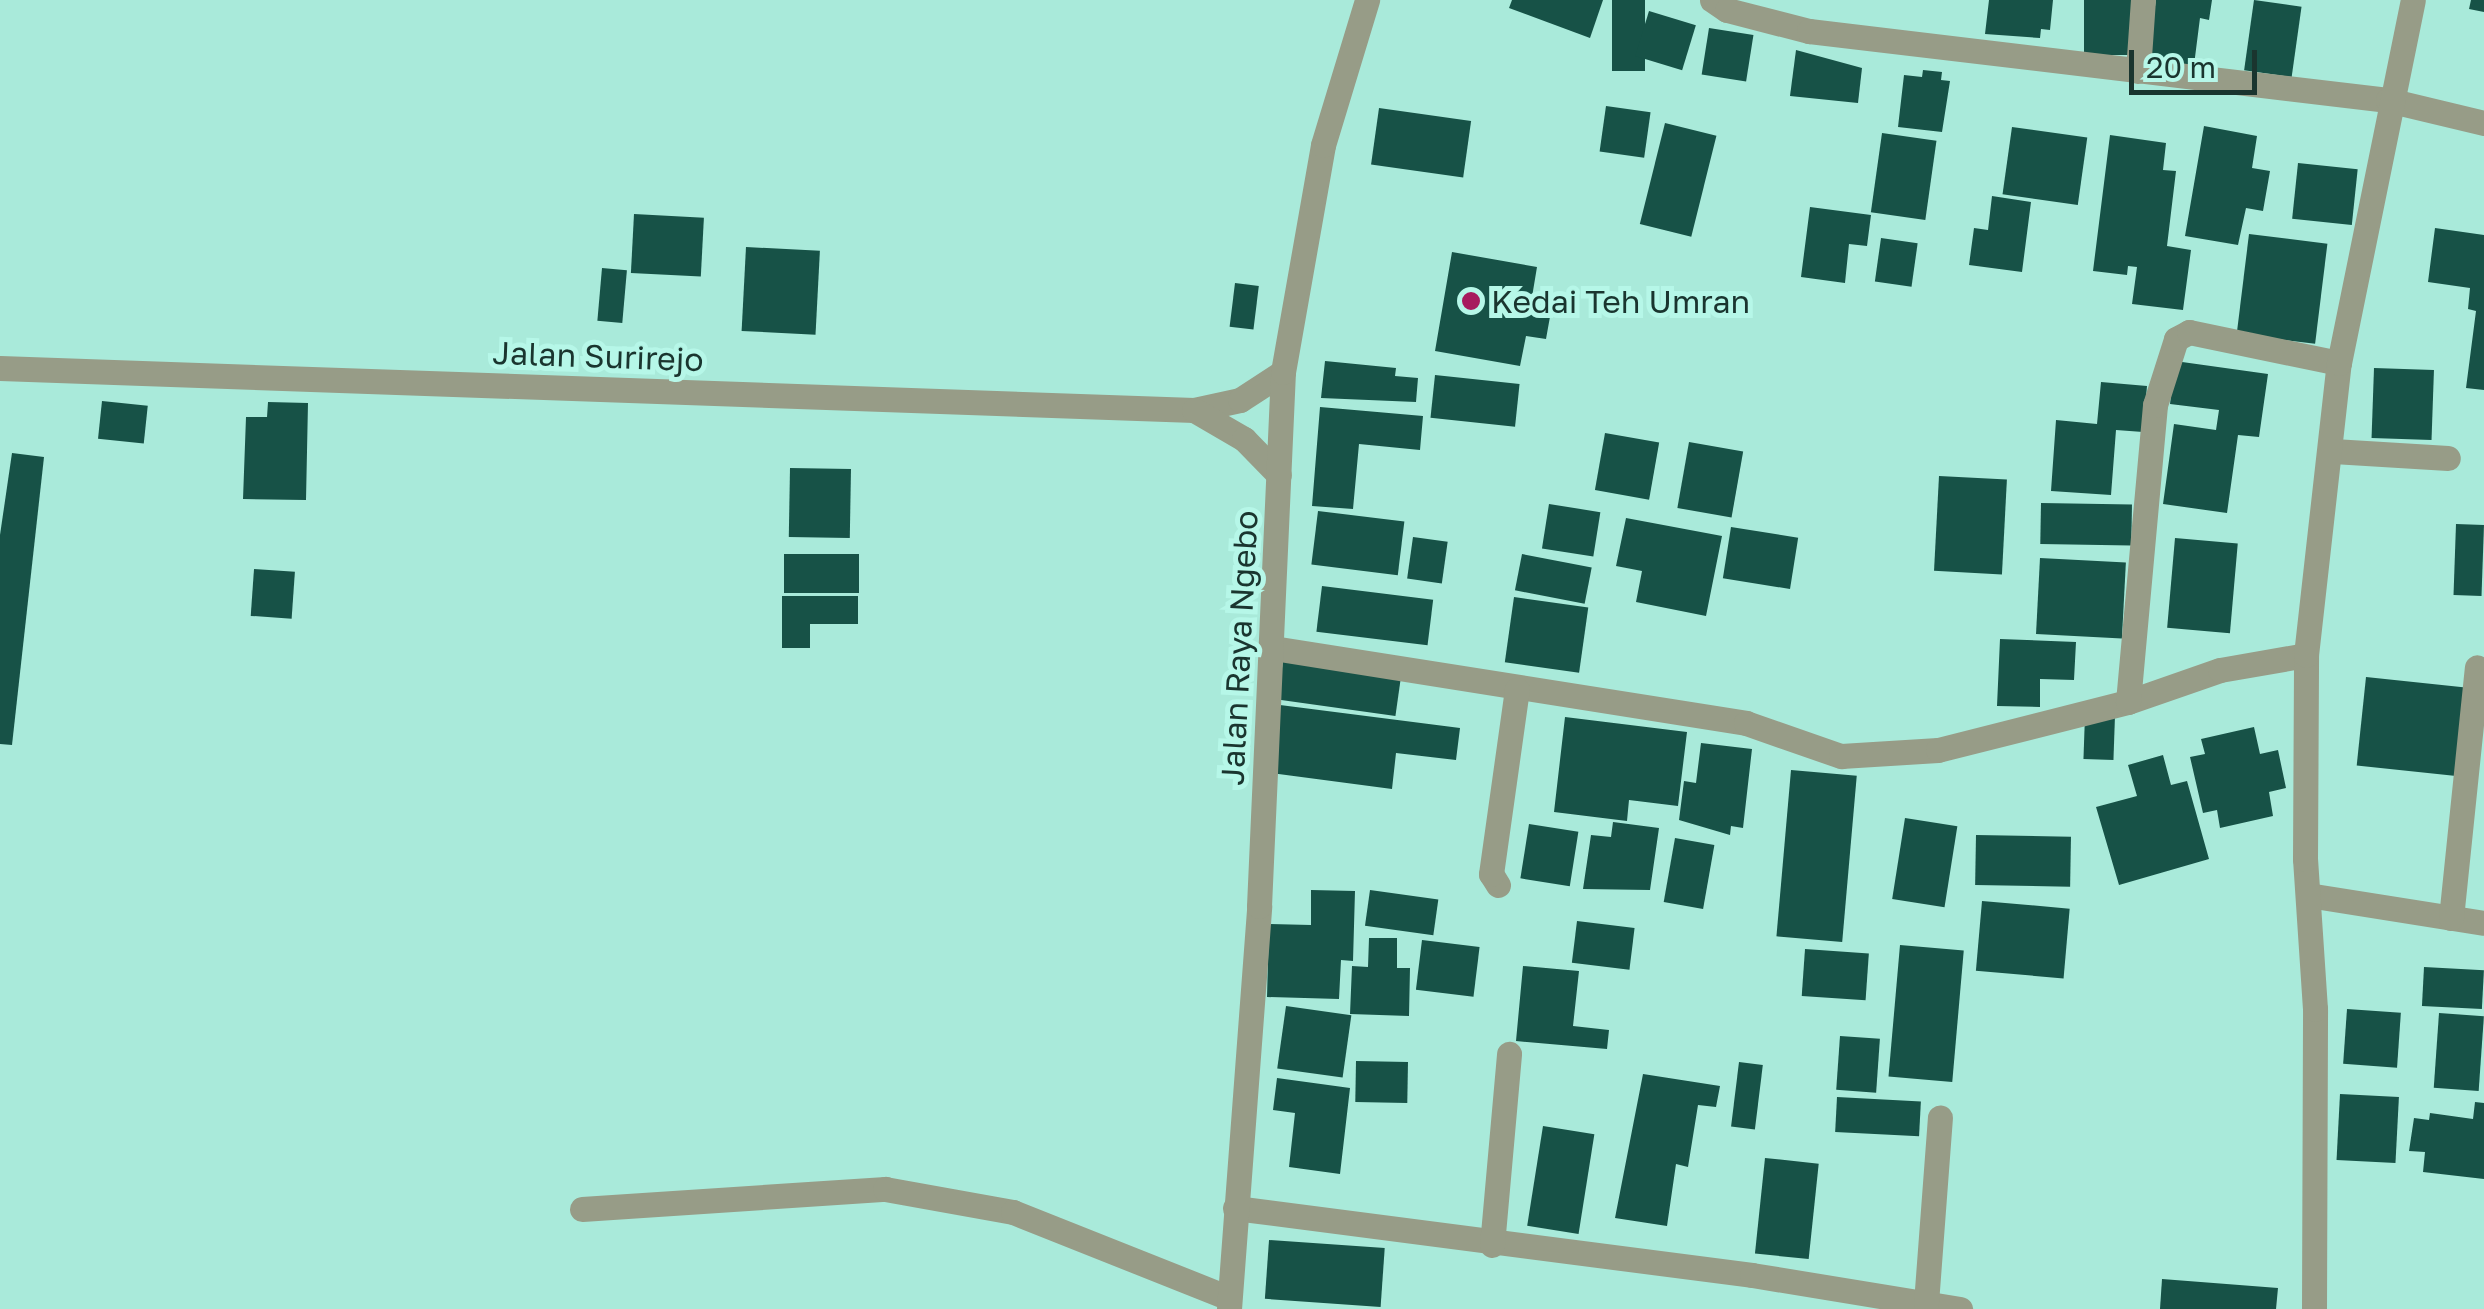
<!DOCTYPE html>
<style>
body{margin:0}
#map{position:relative;width:2484px;height:1309px;overflow:hidden;background:#a9eada;font-family:"Golos Text",sans-serif}
div>[style]{position:absolute}
[style*='--x']{left:calc(var(--x)*1px);top:calc(var(--y)*1px);width:calc(var(--w)*1px);rotate:calc(var(--a)*1deg)}
.building>*{inset:0;background:#175247;transform-origin:0 0}
.minor>*{height:25px;margin:-12.5px;padding:0 12.5px;transform-origin:12.5px;border-radius:12.5px;background:#979c87}
.dots>*{width:28px;height:28px;translate:-50% -50%;box-sizing:border-box;border:5px solid #b6f7e8;border-radius:50%}
span{translate:-50% -50%;white-space:nowrap;text-align:center;line-height:1.15;-webkit-text-stroke:10px #b6f7e8;paint-order:stroke}
.poi-label{font-size:32px;color:#1a352f}
.left{translate:0 -50%;text-align:left}
.street-label{font-size:32px;color:#1a352f}
.scale{position:absolute;left:2129px;top:50px;width:128px;height:45px;box-sizing:border-box;border:5px solid #1a352f;border-top:0;padding-left:12px;font-size:30px;line-height:35px;white-space:nowrap;color:#1a352f;-webkit-text-stroke:8px #b6f7e8;paint-order:stroke}
</style>
<div id="map">
<div class="building">
<div style="clip-path:polygon(1512px 0,1603px 0,1590px 38px,1509px 8px)"></div>
<div style="left:1612px;top:0;width:33px;height:71px"></div>
<div style="clip-path:polygon(1989px 0,2053px 0,2050px 30px,2041px 29px,2040px 38px,1985px 34px)"></div>
<div style="left:2084px;top:0;width:51px;height:55px"></div>
<div style="clip-path:polygon(2156px 0,2212px 0,2209px 20px,2200px 18px,2193px 73px,2146px 66px)"></div>
<div style="left:2254px;top:0;width:48px;height:71px;rotate:8deg"></div>
<div style="clip-path:polygon(2471px 0,2484px 0,2484px 12px,2469px 9px)"></div>
<div style="left:1649px;top:11px;width:49px;height:47px;rotate:17deg"></div>
<div style="left:1709px;top:28px;width:45px;height:47px;rotate:9deg"></div>
<div style="clip-path:polygon(1796px 50px,1862px 68px,1858px 103px,1790px 96px)"></div>
<div style="clip-path:polygon(1923px 70px,1942px 72px,1941px 80px,1950px 81px,1942px 132px,1898px 127px,1904px 75px,1922px 77px)"></div>
<div style="left:1606px;top:106px;width:45px;height:46px;rotate:8deg"></div>
<div style="left:1379px;top:108px;width:93px;height:57px;rotate:8deg"></div>
<div style="left:1665px;top:123px;width:53px;height:104px;rotate:14deg"></div>
<div style="clip-path:polygon(2204px 126px,2257px 136px,2252px 168px,2270px 171px,2263px 211px,2246px 208px,2238px 245px,2185px 236px)"></div>
<div style="left:2012px;top:127px;width:76px;height:68px;rotate:8deg"></div>
<div style="left:1882px;top:133px;width:55px;height:80px;rotate:8deg"></div>
<div style="clip-path:polygon(2110px 135px,2166px 143px,2163px 170px,2176px 171px,2167px 246px,2191px 250px,2183px 310px,2132px 304px,2137px 267px,2128px 266px,2127px 275px,2093px 271px)"></div>
<div style="left:2298px;top:163px;width:60px;height:56px;rotate:6deg"></div>
<div style="clip-path:polygon(1992px 196px,2031px 202px,2022px 272px,1969px 265px,1974px 228px,1988px 230px)"></div>
<div style="clip-path:polygon(1810px 207px,1871px 215px,1867px 246px,1849px 244px,1845px 283px,1801px 277px)"></div>
<div style="left:634px;top:214px;width:70px;height:59px;rotate:3deg"></div>
<div style="clip-path:polygon(2435px 228px,2484px 235px,2484px 390px,2466px 388px,2476px 311px,2468px 309px,2470px 288px,2428px 282px)"></div>
<div style="left:2249px;top:234px;width:79px;height:101px;rotate:7deg"></div>
<div style="left:1881px;top:238px;width:37px;height:44px;rotate:8deg"></div>
<div style="left:746px;top:247px;width:74px;height:84px;rotate:3deg"></div>
<div style="clip-path:polygon(1452px 252px,1537px 267px,1532px 297px,1553px 300px,1546px 339px,1526px 336px,1520px 366px,1435px 351px)"></div>
<div style="left:602px;top:268px;width:25px;height:53px;rotate:5deg"></div>
<div style="left:1235px;top:283px;width:24px;height:44px;rotate:7deg"></div>
<div style="clip-path:polygon(1325px 361px,1396px 368px,1395px 376px,1418px 378px,1416px 402px,1321px 398px)"></div>
<div style="clip-path:polygon(2175px 361px,2268px 374px,2259px 437px,2238px 435px,2227px 513px,2163px 504px,2174px 424px,2216px 430px,2219px 410px,2170px 404px)"></div>
<div style="left:2374px;top:368px;width:60px;height:70px;rotate:2deg"></div>
<div style="left:1435px;top:375px;width:85px;height:43px;rotate:6deg"></div>
<div style="clip-path:polygon(2101px 382px,2147px 386px,2143px 432px,2116px 430px,2111px 495px,2051px 491px,2056px 420px,2097px 424px)"></div>
<div style="left:102px;top:401px;width:46px;height:38px;rotate:6deg"></div>
<div style="clip-path:polygon(268px 402px,308px 403px,306px 500px,243px 499px,246px 417px,267px 417px)"></div>
<div style="clip-path:polygon(1320px 407px,1423px 416px,1420px 450px,1359px 444px,1353px 509px,1312px 506px)"></div>
<div style="left:1605px;top:433px;width:55px;height:58px;rotate:10deg"></div>
<div style="left:1689px;top:442px;width:55px;height:67px;rotate:10deg"></div>
<div style="clip-path:polygon(12px 453px,44px 457px,12px 745px,0 744px,0 535px)"></div>
<div style="left:790px;top:468px;width:61px;height:69px;rotate:1deg"></div>
<div style="left:1939px;top:476px;width:68px;height:95px;rotate:3deg"></div>
<div style="left:2041px;top:503px;width:91px;height:41px;rotate:1deg"></div>
<div style="left:1549px;top:504px;width:52px;height:45px;rotate:9deg"></div>
<div style="left:1318px;top:511px;width:87px;height:54px;rotate:7deg"></div>
<div style="clip-path:polygon(1626px 518px,1722px 536px,1706px 616px,1636px 602px,1642px 571px,1616px 566px)"></div>
<div style="left:2456px;top:524px;width:28px;height:71px;rotate:2deg"></div>
<div style="left:1731px;top:527px;width:68px;height:52px;rotate:9deg"></div>
<div style="left:1413px;top:537px;width:35px;height:42px;rotate:8deg"></div>
<div style="left:2175px;top:538px;width:63px;height:90px;rotate:5deg"></div>
<div style="left:784px;top:554px;width:75px;height:39px"></div>
<div style="left:1522px;top:554px;width:71px;height:37px;rotate:11deg"></div>
<div style="left:2040px;top:558px;width:86px;height:76px;rotate:3deg"></div>
<div style="left:254px;top:569px;width:41px;height:47px;rotate:4deg"></div>
<div style="left:1322px;top:586px;width:112px;height:46px;rotate:7deg"></div>
<div style="clip-path:polygon(782px 596px,858px 596px,858px 624px,810px 624px,810px 648px,782px 648px)"></div>
<div style="left:1514px;top:597px;width:75px;height:66px;rotate:8deg"></div>
<div style="clip-path:polygon(2000px 639px,2076px 642px,2074px 680px,2040px 679px,2040px 707px,1997px 706px)"></div>
<div style="left:1284px;top:654px;width:119px;height:46px;rotate:8deg"></div>
<div style="left:2366px;top:677px;width:100px;height:89px;rotate:6deg"></div>
<div style="clip-path:polygon(1280px 705px,1460px 728px,1456px 760px,1396px 753px,1392px 789px,1271px 773px)"></div>
<div style="left:2085px;top:715px;width:30px;height:44px;rotate:2deg"></div>
<div style="clip-path:polygon(1565px 717px,1687px 732px,1678px 806px,1629px 800px,1627px 821px,1554px 812px)"></div>
<div style="clip-path:polygon(2254px 727px,2260px 754px,2278px 750px,2286px 788px,2269px 792px,2273px 816px,2220px 828px,2217px 810px,2203px 813px,2190px 757px,2205px 754px,2201px 739px)"></div>
<div style="clip-path:polygon(1701px 743px,1752px 749px,1743px 828px,1731px 826px,1730px 835px,1679px 820px,1684px 781px,1696px 783px)"></div>
<div style="clip-path:polygon(2163px 755px,2171px 785px,2187px 781px,2209px 859px,2119px 885px,2096px 807px,2137px 796px,2128px 765px)"></div>
<div style="left:1791px;top:770px;width:66px;height:167px;rotate:5deg"></div>
<div style="left:1905px;top:818px;width:53px;height:82px;rotate:9deg"></div>
<div style="clip-path:polygon(1613px 822px,1659px 828px,1650px 890px,1583px 889px,1591px 835px,1611px 837px)"></div>
<div style="left:1529px;top:824px;width:50px;height:55px;rotate:9deg"></div>
<div style="left:1976px;top:835px;width:95px;height:50px;rotate:1deg"></div>
<div style="left:1675px;top:838px;width:40px;height:65px;rotate:10deg"></div>
<div style="clip-path:polygon(1311px 890px,1355px 891px,1353px 961px,1341px 960px,1339px 999px,1267px 997px,1269px 924px,1311px 925px)"></div>
<div style="left:1370px;top:890px;width:69px;height:36px;rotate:8deg"></div>
<div style="left:1982px;top:901px;width:88px;height:70px;rotate:5deg"></div>
<div style="left:1577px;top:921px;width:58px;height:42px;rotate:7deg"></div>
<div style="clip-path:polygon(1369px 938px,1397px 938px,1397px 968px,1410px 968px,1409px 1016px,1350px 1014px,1352px 966px,1368px 967px)"></div>
<div style="left:1422px;top:940px;width:58px;height:50px;rotate:7deg"></div>
<div style="left:1900px;top:945px;width:64px;height:132px;rotate:5deg"></div>
<div style="left:1805px;top:949px;width:64px;height:47px;rotate:4deg"></div>
<div style="clip-path:polygon(1523px 966px,1579px 971px,1573px 1026px,1609px 1030px,1607px 1049px,1516px 1041px)"></div>
<div style="left:2424px;top:967px;width:60px;height:39px;rotate:3deg"></div>
<div style="left:1286px;top:1006px;width:66px;height:63px;rotate:8deg"></div>
<div style="left:2347px;top:1009px;width:54px;height:55px;rotate:4deg"></div>
<div style="left:2439px;top:1013px;width:45px;height:75px;rotate:4deg"></div>
<div style="left:1840px;top:1036px;width:40px;height:54px;rotate:4deg"></div>
<div style="left:1356px;top:1061px;width:52px;height:41px;rotate:1deg"></div>
<div style="left:1739px;top:1062px;width:24px;height:65px;rotate:7deg"></div>
<div style="clip-path:polygon(1643px 1074px,1720px 1086px,1716px 1107px,1698px 1105px,1688px 1167px,1676px 1164px,1667px 1226px,1615px 1218px)"></div>
<div style="clip-path:polygon(1277px 1078px,1350px 1088px,1340px 1174px,1289px 1167px,1295px 1113px,1273px 1110px)"></div>
<div style="left:2340px;top:1094px;width:59px;height:66px;rotate:3deg"></div>
<div style="left:1837px;top:1097px;width:84px;height:35px;rotate:3deg"></div>
<div style="clip-path:polygon(2475px 1102px,2484px 1103px,2484px 1179px,2423px 1172px,2425px 1152px,2409px 1151px,2414px 1118px,2429px 1120px,2430px 1113px,2473px 1119px)"></div>
<div style="left:1543px;top:1126px;width:52px;height:101px;rotate:9deg"></div>
<div style="left:1765px;top:1158px;width:54px;height:96px;rotate:6deg"></div>
<div style="left:1269px;top:1240px;width:116px;height:59px;rotate:4deg"></div>
<div style="clip-path:polygon(2162px 1279px,2278px 1288px,2276px 1309px,2160px 1309px)"></div>
</div>
<div class="minor">
<div style="--x:1712;--y:0;--w:18;--a:34"></div>
<div style="--x:1727;--y:10;--w:85;--a:14.4"></div>
<div style="--x:1809;--y:31;--w:583;--a:6.8"></div>
<div style="--x:2388;--y:100;--w:99;--a:13.5"></div>
<div style="--x:2138;--y:71;--w:71;--a:-86"></div>
<div style="--x:0;--y:368;--w:1195;--a:2.01"></div>
<div style="--x:1194;--y:410;--w:47;--a:-12.3"></div>
<div style="--x:1240;--y:400;--w:51;--a:-33.1"></div>
<div style="--x:1194;--y:410;--w:58;--a:30.1"></div>
<div style="--x:1244;--y:439;--w:50;--a:45.8"></div>
<div style="--x:2333;--y:451;--w:115;--a:3.5"></div>
<div style="--x:1273;--y:648;--w:479;--a:9"></div>
<div style="--x:1746;--y:723;--w:101;--a:19.2"></div>
<div style="--x:1841;--y:756;--w:97;--a:-3.5"></div>
<div style="--x:1938;--y:750;--w:196;--a:-14.2"></div>
<div style="--x:2128;--y:702;--w:97;--a:-19.2"></div>
<div style="--x:2220;--y:670;--w:87;--a:-9.9"></div>
<div style="--x:2128;--y:702;--w:298;--a:-84.8"></div>
<div style="--x:2155;--y:405;--w:69;--a:-72.3"></div>
<div style="--x:2176;--y:339;--w:15;--a:-28"></div>
<div style="--x:2189;--y:332;--w:153;--a:11.7"></div>
<div style="--x:1498;--y:885;--w:13;--a:-122"></div>
<div style="--x:1491;--y:874;--w:186;--a:-82"></div>
<div style="--x:2308;--y:895;--w:178;--a:9"></div>
<div style="--x:2451;--y:918;--w:252;--a:-84.1"></div>
<div style="--x:1235;--y:1208;--w:521;--a:7.38"></div>
<div style="--x:1752;--y:1275;--w:211;--a:9.3"></div>
<div style="--x:582;--y:1209;--w:304;--a:-3.8"></div>
<div style="--x:885;--y:1189;--w:130;--a:10.2"></div>
<div style="--x:1013;--y:1212;--w:232;--a:21.7"></div>
<div style="--x:1492;--y:1245;--w:192;--a:-84.9"></div>
<div style="--x:1926;--y:1303;--w:186;--a:-85.7"></div>
<div style="--x:1229;--y:1309;--w:404;--a:-85.7"></div>
<div style="--x:1259;--y:906;--w:535;--a:-87.43"></div>
<div style="--x:1283;--y:372;--w:230;--a:-80"></div>
<div style="--x:1323;--y:145;--w:152;--a:-73.1"></div>
<div style="--x:2314;--y:1309;--w:300;--a:-89.8"></div>
<div style="--x:2315;--y:1009;--w:150;--a:-93.8"></div>
<div style="--x:2305;--y:859;--w:204;--a:-89.7"></div>
<div style="--x:2306;--y:655;--w:294;--a:-83.6"></div>
<div style="--x:2339;--y:363;--w:370;--a:-78.5"></div>
</div>
<div class="dots">
<div style="left:1471px;top:301px;background:#a71b5e"></div>
</div>
<div class="poi-label">
<span class="left" style="left:1491px;top:301px">Kedai Teh Umran</span>
</div>
<div class="street-label">
<span style="left:598px;top:356px;rotate:2deg">Jalan Surirejo</span>
<span style="left:1239px;top:648px;rotate:-87deg">Jalan Raya Ngebo</span>
</div>
<div class="scale">20 m</div>
</div>
